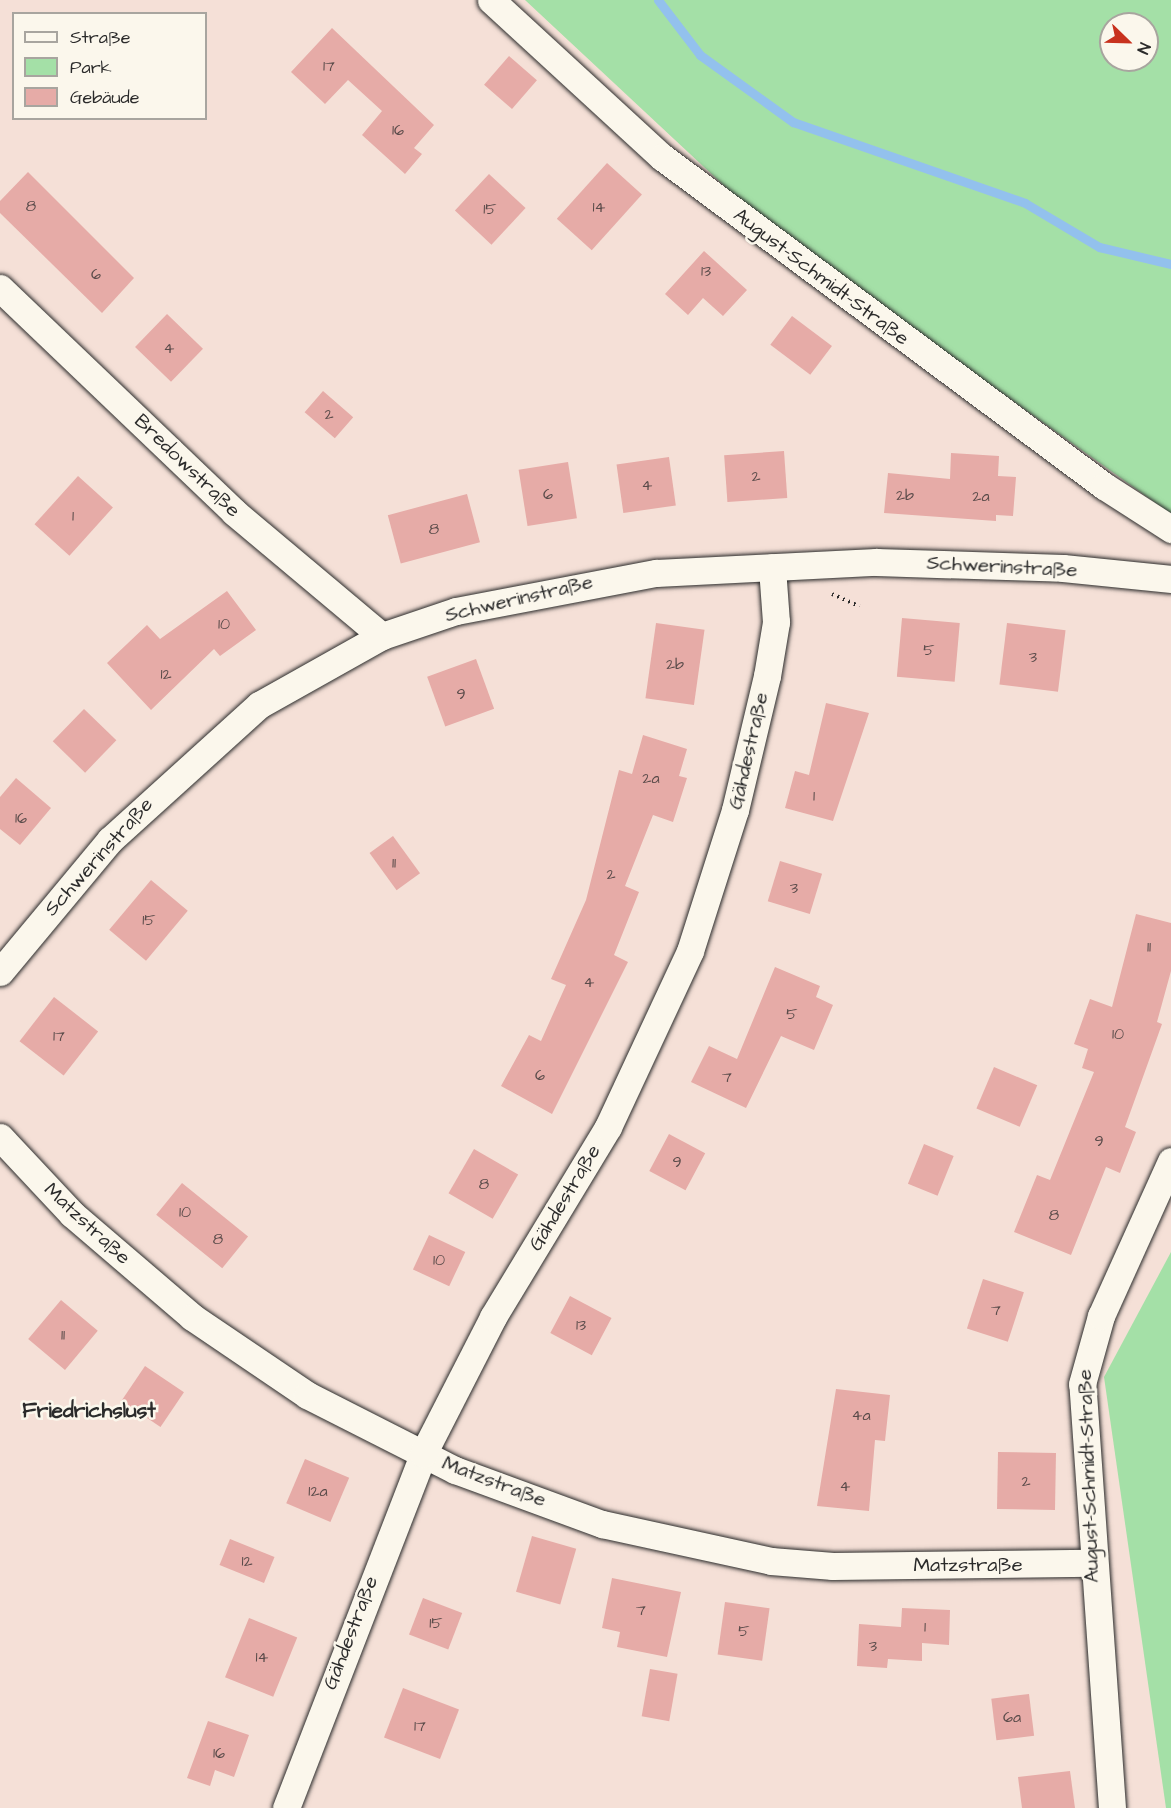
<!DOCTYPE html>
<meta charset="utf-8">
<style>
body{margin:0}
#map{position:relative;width:1171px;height:1808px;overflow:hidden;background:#f5e0d7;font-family:"Architects Daughter",sans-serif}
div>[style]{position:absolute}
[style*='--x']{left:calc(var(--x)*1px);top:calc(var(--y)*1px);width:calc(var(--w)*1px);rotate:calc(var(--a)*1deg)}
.green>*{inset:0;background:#a4e0a7}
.stream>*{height:9px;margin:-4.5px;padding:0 4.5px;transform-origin:4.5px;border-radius:4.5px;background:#93c1ed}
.building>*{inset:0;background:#e6aba7;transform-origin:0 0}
.path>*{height:4px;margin-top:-2px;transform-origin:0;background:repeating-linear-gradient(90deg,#2b2b2b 0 1.5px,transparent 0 6px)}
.roads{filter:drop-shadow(0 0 2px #2b2b2b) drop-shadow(0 0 2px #2b2b2b)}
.street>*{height:27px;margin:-13.5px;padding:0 13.5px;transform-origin:13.5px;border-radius:13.5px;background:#fbf7ec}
span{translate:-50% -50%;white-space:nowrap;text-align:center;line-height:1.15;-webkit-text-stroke:5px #fbf7ec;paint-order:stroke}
.number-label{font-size:16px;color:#5a4b4a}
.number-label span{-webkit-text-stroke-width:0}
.street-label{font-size:20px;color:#2b2b2b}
.neighbourhood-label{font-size:21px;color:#2b2b2b;font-weight:700}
.legend{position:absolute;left:12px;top:12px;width:195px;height:108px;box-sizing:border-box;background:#fbf7ec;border:2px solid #a8a59f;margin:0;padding:8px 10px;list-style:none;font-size:18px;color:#2b2b2b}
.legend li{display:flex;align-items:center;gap:12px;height:30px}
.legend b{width:30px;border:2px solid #a8a59f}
.north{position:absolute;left:1099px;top:12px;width:60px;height:60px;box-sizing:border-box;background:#fbf7ec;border:2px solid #a8a59f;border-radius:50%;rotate:113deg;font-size:16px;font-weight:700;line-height:24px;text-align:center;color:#2b2b2b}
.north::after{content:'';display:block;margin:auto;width:21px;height:27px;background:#c8321e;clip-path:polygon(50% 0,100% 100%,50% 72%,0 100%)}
</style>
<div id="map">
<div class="green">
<div style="clip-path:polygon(evenodd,525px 0,1171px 0,1171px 514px,764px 223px,525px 0,1111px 24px,1147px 24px,1147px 60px,1111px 60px,1111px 24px)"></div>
<div style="clip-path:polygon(1171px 1252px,1171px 1808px,1166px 1808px,1104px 1377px)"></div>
</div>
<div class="stream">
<div style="--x:658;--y:0;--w:69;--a:52.6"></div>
<div style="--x:700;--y:55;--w:115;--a:35.8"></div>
<div style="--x:793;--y:122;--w:246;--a:19.2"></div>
<div style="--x:1025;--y:203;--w:86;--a:30.7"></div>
<div style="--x:1099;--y:247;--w:74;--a:13.3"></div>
</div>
<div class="building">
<div style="clip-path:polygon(332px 28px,434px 125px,414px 148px,422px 154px,405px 174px,362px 135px,382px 111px,348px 80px,325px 104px,291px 72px)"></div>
<div style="left:509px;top:56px;width:37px;height:38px;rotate:41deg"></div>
<div style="left:607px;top:163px;width:47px;height:75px;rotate:42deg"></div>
<div style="clip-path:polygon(28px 172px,134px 278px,102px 313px,0 213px,0 201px)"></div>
<div style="left:489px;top:174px;width:50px;height:50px;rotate:43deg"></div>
<div style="clip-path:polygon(704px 251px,747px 290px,723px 316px,703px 298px,688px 315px,665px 294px)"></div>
<div style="left:167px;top:314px;width:50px;height:46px;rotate:44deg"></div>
<div style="left:792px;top:316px;width:50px;height:36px;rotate:37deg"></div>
<div style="left:323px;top:391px;width:40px;height:28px;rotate:41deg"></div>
<div style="left:784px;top:451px;width:47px;height:60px;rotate:86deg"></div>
<div style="clip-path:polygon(951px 453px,999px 456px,998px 476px,1016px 477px,1013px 516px,996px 515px,996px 521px,884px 513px,888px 473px,950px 479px)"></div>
<div style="left:669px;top:457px;width:49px;height:53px;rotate:82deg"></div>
<div style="left:568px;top:462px;width:57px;height:50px;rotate:81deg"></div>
<div style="left:78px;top:476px;width:47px;height:65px;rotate:42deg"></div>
<div style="left:467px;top:494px;width:50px;height:82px;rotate:75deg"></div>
<div style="clip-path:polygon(227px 591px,256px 630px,220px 656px,214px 649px,151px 710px,107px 663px,147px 625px,160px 639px)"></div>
<div style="left:902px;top:618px;width:58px;height:59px;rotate:5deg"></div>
<div style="left:656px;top:623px;width:49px;height:76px;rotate:8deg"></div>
<div style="left:1007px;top:623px;width:59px;height:62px;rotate:7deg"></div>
<div style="left:476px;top:659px;width:53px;height:52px;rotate:70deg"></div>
<div style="clip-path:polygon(826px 703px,869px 713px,833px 821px,785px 808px,795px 771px,809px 775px)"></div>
<div style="left:84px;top:709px;width:45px;height:45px;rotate:44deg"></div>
<div style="clip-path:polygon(643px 735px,687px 749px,679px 776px,687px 778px,673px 822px,653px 815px,625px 886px,639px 892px,614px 955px,628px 962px,552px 1114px,501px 1086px,529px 1035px,541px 1041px,566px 985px,551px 979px,586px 900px,619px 770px,632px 774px)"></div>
<div style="clip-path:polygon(16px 778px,51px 808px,20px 845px,0 829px,0 797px)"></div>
<div style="left:393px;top:836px;width:46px;height:29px;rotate:54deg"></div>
<div style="left:780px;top:861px;width:44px;height:42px;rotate:17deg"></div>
<div style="left:151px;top:880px;width:48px;height:65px;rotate:40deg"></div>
<div style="clip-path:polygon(1136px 914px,1171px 923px,1171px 971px,1157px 1022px,1162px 1024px,1125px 1127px,1136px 1132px,1120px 1173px,1106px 1167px,1071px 1255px,1014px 1232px,1037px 1175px,1050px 1180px,1094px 1072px,1082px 1068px,1088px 1049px,1074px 1044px,1090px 999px,1112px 1007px)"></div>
<div style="clip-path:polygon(775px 967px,820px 986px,816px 997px,833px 1005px,814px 1050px,781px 1036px,746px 1108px,691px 1082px,709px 1046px,737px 1059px)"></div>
<div style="left:54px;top:997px;width:56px;height:56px;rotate:38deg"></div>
<div style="left:994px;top:1067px;width:47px;height:45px;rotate:23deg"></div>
<div style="left:669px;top:1134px;width:41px;height:42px;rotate:28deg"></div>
<div style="left:924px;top:1144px;width:32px;height:43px;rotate:22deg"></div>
<div style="left:474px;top:1149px;width:51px;height:51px;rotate:30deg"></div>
<div style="left:182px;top:1183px;width:85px;height:41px;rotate:39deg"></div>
<div style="left:429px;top:1235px;width:40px;height:38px;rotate:25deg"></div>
<div style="left:983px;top:1279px;width:43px;height:52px;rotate:18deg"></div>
<div style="left:570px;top:1296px;width:47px;height:42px;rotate:28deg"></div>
<div style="left:61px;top:1300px;width:48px;height:51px;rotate:40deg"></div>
<div style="left:145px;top:1366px;width:47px;height:42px;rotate:34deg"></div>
<div style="clip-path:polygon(836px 1389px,890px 1395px,885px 1441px,875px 1440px,869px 1511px,817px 1506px)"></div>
<div style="left:998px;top:1452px;width:58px;height:57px;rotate:1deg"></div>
<div style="left:305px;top:1459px;width:48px;height:48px;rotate:23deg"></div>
<div style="left:532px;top:1536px;width:46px;height:58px;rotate:16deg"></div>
<div style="left:230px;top:1539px;width:48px;height:28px;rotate:22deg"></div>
<div style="clip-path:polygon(612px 1578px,681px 1592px,667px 1657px,617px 1647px,620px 1632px,602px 1628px)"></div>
<div style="left:423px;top:1598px;width:42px;height:39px;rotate:21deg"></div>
<div style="left:725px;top:1602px;width:45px;height:53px;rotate:8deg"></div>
<div style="clip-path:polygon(902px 1608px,950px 1610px,949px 1645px,922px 1643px,922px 1661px,888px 1659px,887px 1668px,857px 1666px,859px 1624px,901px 1627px)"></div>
<div style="left:249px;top:1618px;width:52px;height:64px;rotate:22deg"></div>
<div style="left:650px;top:1669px;width:28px;height:48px;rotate:10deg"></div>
<div style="left:403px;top:1688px;width:60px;height:53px;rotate:21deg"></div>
<div style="left:1029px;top:1694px;width:42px;height:38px;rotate:83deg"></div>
<div style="clip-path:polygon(208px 1721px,249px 1735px,234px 1777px,215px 1770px,210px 1786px,187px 1778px)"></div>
<div style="clip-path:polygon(1070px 1771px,1075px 1808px,1022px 1808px,1018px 1777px)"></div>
</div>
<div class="path">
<div style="--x:832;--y:594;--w:30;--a:24"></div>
</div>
<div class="roads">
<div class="street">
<div style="--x:491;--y:0;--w:232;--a:42.6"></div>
<div style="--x:662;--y:157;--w:551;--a:36.66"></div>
<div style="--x:1104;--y:486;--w:80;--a:32.7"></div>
<div style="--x:0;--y:288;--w:324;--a:43.7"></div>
<div style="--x:234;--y:512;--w:193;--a:40"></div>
<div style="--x:0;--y:972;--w:172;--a:-50.2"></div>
<div style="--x:110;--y:840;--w:201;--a:-42.2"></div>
<div style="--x:259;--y:705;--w:141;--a:-29.3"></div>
<div style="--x:382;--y:636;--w:78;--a:-18.7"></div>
<div style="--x:456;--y:611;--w:204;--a:-10.8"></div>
<div style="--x:656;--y:573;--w:220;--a:-2.9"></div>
<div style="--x:876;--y:562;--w:187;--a:1.8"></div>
<div style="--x:1063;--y:568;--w:109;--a:5.8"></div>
<div style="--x:0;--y:1137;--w:105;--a:46.9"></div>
<div style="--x:72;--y:1214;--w:158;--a:40.6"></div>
<div style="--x:192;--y:1317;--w:139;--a:34.1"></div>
<div style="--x:307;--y:1395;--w:166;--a:26.9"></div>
<div style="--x:455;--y:1470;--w:157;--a:20.2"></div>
<div style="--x:602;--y:1524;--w:173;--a:12.3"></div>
<div style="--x:771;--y:1561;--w:62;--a:4.6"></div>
<div style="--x:833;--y:1566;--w:258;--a:-0.7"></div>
<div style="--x:286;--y:1808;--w:380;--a:-68.8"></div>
<div style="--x:423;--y:1454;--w:154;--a:-62.9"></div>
<div style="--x:493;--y:1317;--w:222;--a:-58.8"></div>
<div style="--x:608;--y:1127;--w:194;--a:-65"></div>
<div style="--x:690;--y:951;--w:148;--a:-72.3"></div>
<div style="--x:735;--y:810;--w:138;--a:-76.6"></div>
<div style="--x:767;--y:676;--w:55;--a:-80.5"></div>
<div style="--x:776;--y:622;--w:55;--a:-94.2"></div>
<div style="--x:1112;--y:1808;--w:425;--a:-94"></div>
<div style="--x:1082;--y:1384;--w:71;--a:-74.4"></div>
<div style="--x:1101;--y:1316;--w:170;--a:-65.7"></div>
</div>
</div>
<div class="number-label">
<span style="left:329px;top:66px">17</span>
<span style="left:398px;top:130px">16</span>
<span style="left:31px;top:206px">8</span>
<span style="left:599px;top:207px">14</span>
<span style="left:490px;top:209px">15</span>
<span style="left:706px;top:271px">13</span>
<span style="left:96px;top:274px">6</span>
<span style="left:169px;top:348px">4</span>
<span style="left:329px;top:414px">2</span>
<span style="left:756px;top:476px">2</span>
<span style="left:647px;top:485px">4</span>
<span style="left:548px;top:494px">6</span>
<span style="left:905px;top:495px">2b</span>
<span style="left:981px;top:496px">2a</span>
<span style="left:73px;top:516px">1</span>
<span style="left:434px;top:529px">8</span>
<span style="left:224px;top:624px">10</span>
<span style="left:929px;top:650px">5</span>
<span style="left:1033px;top:657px">3</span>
<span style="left:675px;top:664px">2b</span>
<span style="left:166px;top:674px">12</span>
<span style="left:461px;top:694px">9</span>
<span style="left:651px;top:778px">2a</span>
<span style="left:814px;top:796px">1</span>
<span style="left:21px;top:818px">16</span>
<span style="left:394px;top:863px">11</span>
<span style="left:611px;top:874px">2</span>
<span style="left:794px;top:888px">3</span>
<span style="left:149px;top:920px">15</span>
<span style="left:1149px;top:947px">11</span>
<span style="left:589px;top:982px">4</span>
<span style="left:792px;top:1014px">5</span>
<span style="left:1118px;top:1034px">10</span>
<span style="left:59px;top:1036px">17</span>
<span style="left:540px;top:1075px">6</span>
<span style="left:727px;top:1077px">7</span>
<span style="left:1099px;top:1141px">9</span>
<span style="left:677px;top:1162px">9</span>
<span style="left:484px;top:1184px">8</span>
<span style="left:185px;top:1212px">10</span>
<span style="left:1054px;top:1215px">8</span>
<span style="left:218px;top:1239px">8</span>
<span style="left:439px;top:1260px">10</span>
<span style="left:996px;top:1310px">7</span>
<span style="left:581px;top:1325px">13</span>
<span style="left:63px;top:1335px">11</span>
<span style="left:861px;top:1415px">4a</span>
<span style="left:1026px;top:1481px">2</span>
<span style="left:845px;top:1486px">4</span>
<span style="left:318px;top:1491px">12a</span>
<span style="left:247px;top:1561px">12</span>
<span style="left:641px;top:1610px">7</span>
<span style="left:436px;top:1623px">15</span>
<span style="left:925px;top:1627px">1</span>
<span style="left:744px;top:1631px">5</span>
<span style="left:873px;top:1646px">3</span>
<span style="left:262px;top:1657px">14</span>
<span style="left:1012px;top:1717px">6a</span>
<span style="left:420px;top:1726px">17</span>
<span style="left:219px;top:1753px">16</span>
</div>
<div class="street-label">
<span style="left:821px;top:277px;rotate:37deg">August-Schmidt-Straße</span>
<span style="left:187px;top:466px;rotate:44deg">Bredowstraße</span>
<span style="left:1002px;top:567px;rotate:3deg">Schwerinstraße</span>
<span style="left:519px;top:599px;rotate:-13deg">Schwerinstraße</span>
<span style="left:749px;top:751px;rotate:-77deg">Gähdestraße</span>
<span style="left:99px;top:857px;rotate:-48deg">Schwerinstraße</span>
<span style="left:565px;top:1198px;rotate:-59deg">Gähdestraße</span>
<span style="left:87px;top:1224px;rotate:43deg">Matzstraße</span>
<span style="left:1089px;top:1476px;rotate:-92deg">August-Schmidt-Straße</span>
<span style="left:494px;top:1482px;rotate:21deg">Matzstraße</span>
<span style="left:968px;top:1565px">Matzstraße</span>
<span style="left:351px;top:1633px;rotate:-69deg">Gähdestraße</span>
</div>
<div class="neighbourhood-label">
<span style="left:89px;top:1411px">Friedrichslust</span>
</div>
<ul class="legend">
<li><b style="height:8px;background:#fbf7ec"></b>Straße</li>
<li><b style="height:16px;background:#a4e0a7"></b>Park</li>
<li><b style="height:16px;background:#e6aba7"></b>Gebäude</li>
</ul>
<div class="north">N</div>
</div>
